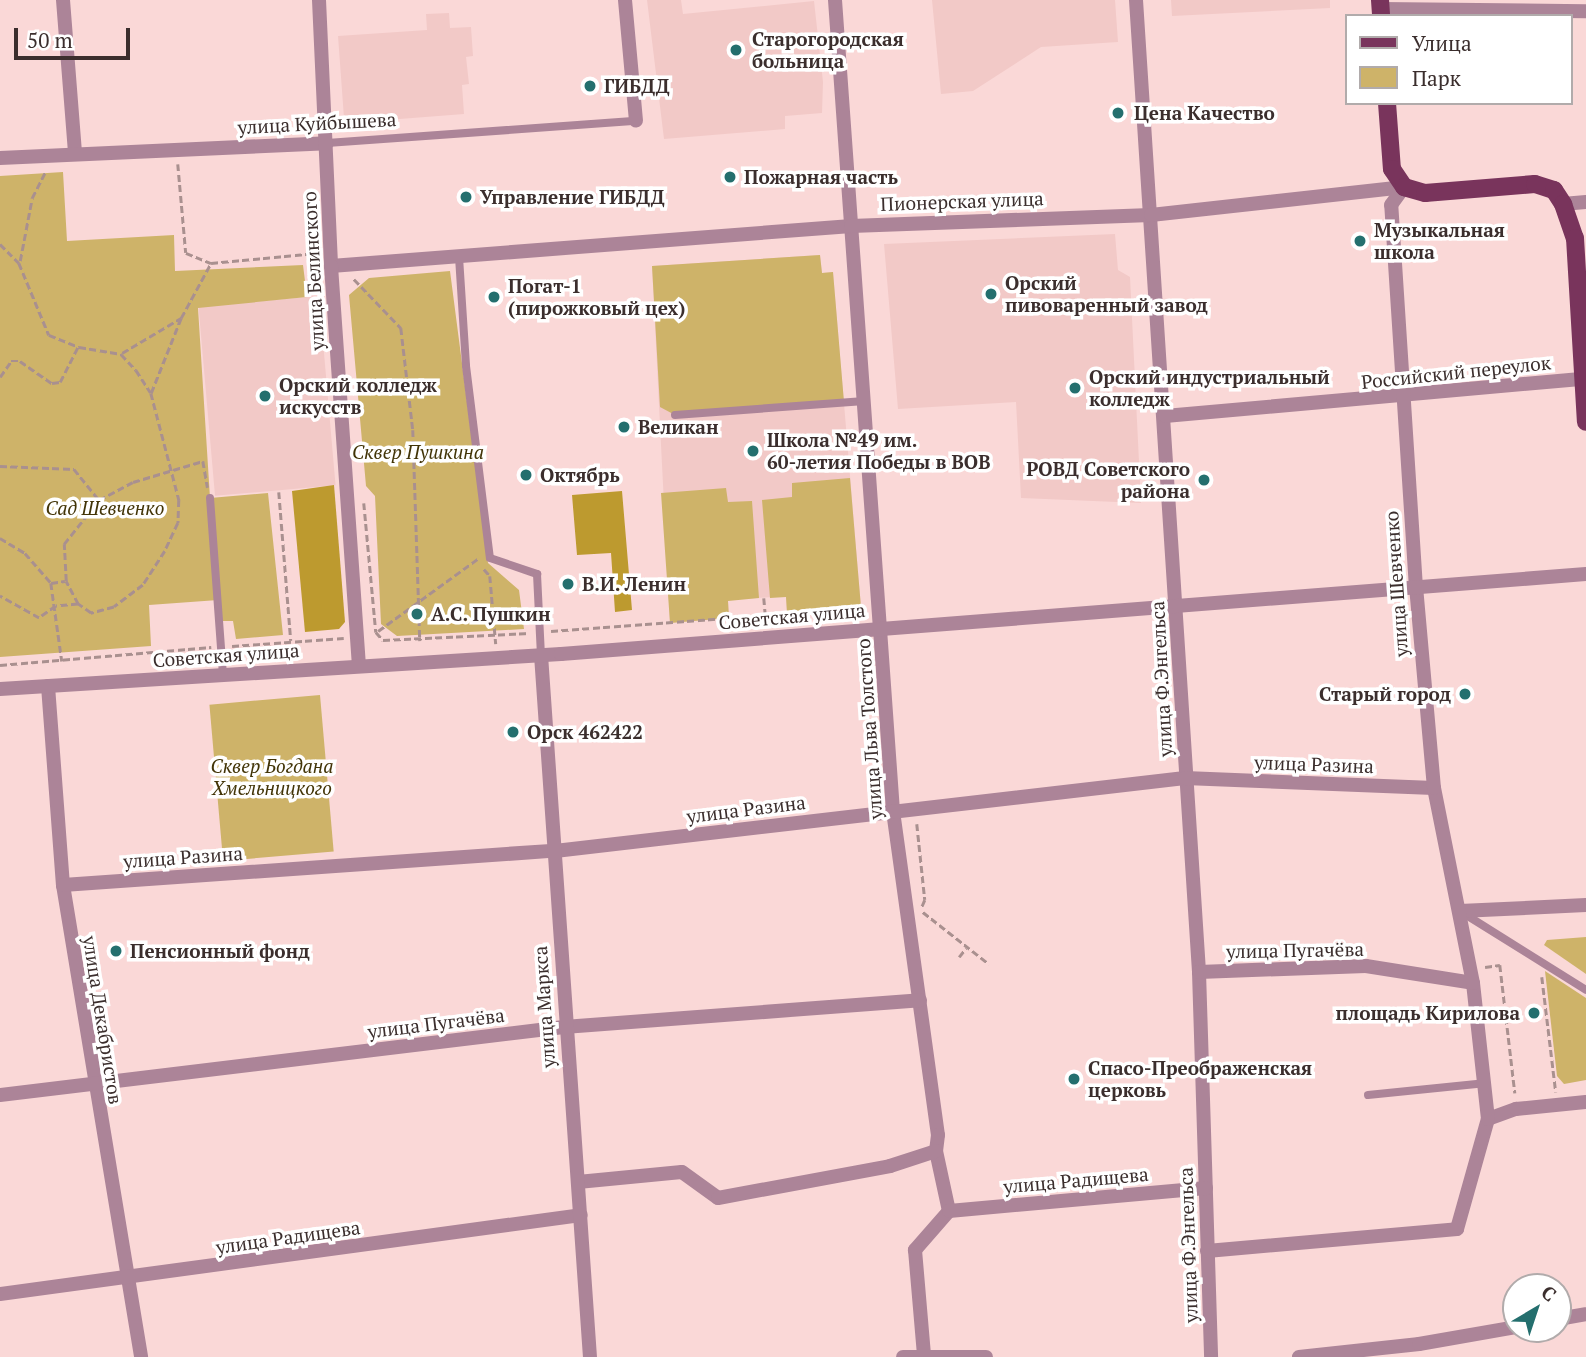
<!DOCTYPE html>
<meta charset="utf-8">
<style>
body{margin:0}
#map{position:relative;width:1586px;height:1357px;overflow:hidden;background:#fad8d7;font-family:"PT Serif",serif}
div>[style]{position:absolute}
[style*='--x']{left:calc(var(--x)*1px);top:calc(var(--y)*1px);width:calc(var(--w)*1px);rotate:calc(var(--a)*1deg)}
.built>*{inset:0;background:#f2c9c7;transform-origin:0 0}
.green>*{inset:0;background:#ceb369;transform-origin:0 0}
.forest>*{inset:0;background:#bd9a2f}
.path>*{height:2.5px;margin-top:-1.25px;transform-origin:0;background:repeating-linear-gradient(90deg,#a9908f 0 7px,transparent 0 10.5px)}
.service>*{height:8px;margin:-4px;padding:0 4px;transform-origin:4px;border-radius:4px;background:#ac8498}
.minor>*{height:14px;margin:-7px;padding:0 7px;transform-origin:7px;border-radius:7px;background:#ac8498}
.tertiary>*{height:14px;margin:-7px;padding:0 7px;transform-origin:7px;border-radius:7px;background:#ac8498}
.primary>*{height:18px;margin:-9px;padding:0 9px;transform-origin:9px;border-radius:9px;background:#79345c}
.dots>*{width:19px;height:19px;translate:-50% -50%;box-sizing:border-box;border:4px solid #fff;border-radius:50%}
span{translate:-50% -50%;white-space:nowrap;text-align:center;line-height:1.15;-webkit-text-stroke:7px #fff;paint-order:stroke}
.poi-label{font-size:19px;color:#3b2e2d;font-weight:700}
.left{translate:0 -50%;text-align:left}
.right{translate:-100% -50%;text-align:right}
.street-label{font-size:19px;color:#3b2e2d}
.park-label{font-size:19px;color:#423407;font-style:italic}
.legend{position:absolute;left:1345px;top:14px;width:228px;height:91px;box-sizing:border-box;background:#fff;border:2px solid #b1abab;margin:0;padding:9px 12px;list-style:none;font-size:21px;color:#3b2e2d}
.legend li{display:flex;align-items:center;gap:14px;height:35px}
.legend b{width:35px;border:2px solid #b1abab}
.north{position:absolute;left:1502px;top:1273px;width:70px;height:70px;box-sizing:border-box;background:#fff;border:2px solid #b1abab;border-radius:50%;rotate:39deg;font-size:19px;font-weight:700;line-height:28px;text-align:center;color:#3b2e2d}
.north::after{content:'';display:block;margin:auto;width:24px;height:32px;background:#246f6e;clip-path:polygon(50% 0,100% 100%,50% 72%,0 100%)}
.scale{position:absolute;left:14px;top:28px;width:116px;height:32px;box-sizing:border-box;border:4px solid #3b2e2d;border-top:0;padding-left:9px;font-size:21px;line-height:24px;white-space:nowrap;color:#3b2e2d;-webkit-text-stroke:5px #fff;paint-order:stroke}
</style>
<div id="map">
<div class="built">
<div style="clip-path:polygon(647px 0,681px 0,683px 14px,814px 1px,823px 82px,822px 113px,785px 116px,785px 129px,664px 139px)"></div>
<div style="clip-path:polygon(932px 0,1115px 0,1118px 42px,1041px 47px,973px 91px,941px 94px)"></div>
<div style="clip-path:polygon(1171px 0,1330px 0,1330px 8px,1172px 16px)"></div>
<div style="clip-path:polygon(449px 13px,450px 28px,471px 27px,473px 56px,466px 57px,469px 84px,462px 85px,464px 114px,348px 123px,344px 118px,338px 36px,427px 30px,426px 14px)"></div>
<div style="clip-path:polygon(1115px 234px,1118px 270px,1130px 277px,1141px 503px,1021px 498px,1016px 402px,898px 409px,884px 244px)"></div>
<div style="clip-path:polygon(820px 255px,822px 273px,833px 272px,861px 607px,787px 613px,786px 596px,728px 600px,729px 618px,670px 623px,652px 266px)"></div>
<div style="left:319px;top:296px;width:190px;height:121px;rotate:85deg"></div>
</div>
<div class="green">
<div style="clip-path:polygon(63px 172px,67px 241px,174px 235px,175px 271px,303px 265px,307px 297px,198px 308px,210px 498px,268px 493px,283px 635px,236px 639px,233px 621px,221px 621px,218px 600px,149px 605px,151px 646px,0 657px,0 176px)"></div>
<div style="clip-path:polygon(820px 255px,822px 273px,833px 272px,844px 402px,675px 415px,660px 407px,652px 266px)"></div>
<div style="clip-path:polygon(450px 271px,488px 563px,519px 590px,524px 629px,397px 636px,381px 624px,375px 496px,366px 486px,349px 295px,369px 278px)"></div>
<div style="clip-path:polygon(850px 478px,861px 607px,787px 613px,786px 597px,770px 598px,762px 500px,792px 497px,792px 483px)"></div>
<div style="clip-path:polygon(726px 488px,728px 502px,752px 501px,759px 598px,728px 601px,729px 618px,670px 623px,661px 493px)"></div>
<div style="left:320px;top:695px;width:157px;height:111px;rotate:85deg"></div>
<div style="clip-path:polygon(1586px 937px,1586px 974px,1544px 945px,1547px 940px)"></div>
<div style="clip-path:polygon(1545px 971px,1586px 998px,1586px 1080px,1564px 1084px,1557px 1076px)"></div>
</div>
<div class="forest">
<div style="clip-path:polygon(334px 485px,345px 622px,339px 629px,305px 632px,292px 491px)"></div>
<div style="clip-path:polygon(622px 491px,632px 610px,615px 612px,611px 553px,577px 555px,572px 495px)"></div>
</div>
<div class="path">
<div style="--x:178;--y:164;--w:89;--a:84.9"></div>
<div style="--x:186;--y:253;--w:27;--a:22"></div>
<div style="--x:0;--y:244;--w:27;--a:45"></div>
<div style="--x:19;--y:263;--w:78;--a:67.4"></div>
<div style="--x:49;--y:335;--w:32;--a:22"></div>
<div style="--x:79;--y:347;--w:43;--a:9.5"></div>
<div style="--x:121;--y:354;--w:22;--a:47"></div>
<div style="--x:136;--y:370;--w:27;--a:57"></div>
<div style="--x:151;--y:393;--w:111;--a:75.3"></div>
<div style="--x:179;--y:500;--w:23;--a:92"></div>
<div style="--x:178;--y:523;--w:31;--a:115"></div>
<div style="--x:165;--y:551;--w:40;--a:122.9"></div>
<div style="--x:143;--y:585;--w:36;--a:143"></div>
<div style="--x:114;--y:607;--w:24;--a:165"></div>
<div style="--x:91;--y:613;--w:16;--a:-145"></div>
<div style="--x:78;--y:604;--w:22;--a:175"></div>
<div style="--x:56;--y:606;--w:21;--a:145"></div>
<div style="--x:39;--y:618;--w:45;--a:-150.6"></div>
<div style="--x:20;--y:261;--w:64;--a:-79.2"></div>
<div style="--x:32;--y:198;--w:30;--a:-63"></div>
<div style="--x:354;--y:279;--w:68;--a:46.2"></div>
<div style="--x:401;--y:328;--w:103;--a:83.3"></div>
<div style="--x:413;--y:430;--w:211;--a:88.1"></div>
<div style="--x:122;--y:353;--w:69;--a:-30.7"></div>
<div style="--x:181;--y:318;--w:63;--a:-61.4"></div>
<div style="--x:211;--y:263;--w:106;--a:-5.4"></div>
<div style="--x:0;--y:377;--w:19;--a:-55"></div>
<div style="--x:11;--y:361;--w:9;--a:0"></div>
<div style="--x:20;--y:361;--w:39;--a:35"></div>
<div style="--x:52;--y:383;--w:8;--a:-7"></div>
<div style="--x:60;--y:382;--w:39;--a:-63"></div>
<div style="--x:151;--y:393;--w:81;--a:-68.2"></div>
<div style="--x:0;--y:466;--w:74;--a:2.3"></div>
<div style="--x:74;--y:469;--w:40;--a:51"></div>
<div style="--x:279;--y:492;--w:149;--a:85.4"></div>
<div style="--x:364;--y:503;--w:130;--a:84.7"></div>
<div style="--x:376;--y:632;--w:11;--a:49"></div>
<div style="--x:383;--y:640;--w:147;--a:-2.7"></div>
<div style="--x:0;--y:538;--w:29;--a:31"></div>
<div style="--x:25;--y:553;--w:40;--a:49"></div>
<div style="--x:51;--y:583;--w:79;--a:82"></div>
<div style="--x:484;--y:569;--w:9;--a:49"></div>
<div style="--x:490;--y:576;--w:68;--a:85"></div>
<div style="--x:51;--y:583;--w:14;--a:-8"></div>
<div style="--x:764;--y:598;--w:25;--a:85"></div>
<div style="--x:78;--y:604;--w:26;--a:-118"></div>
<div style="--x:66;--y:581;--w:37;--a:-93"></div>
<div style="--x:64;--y:544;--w:56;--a:-51.5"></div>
<div style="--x:99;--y:500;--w:38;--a:-28"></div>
<div style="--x:133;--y:482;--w:73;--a:-16.7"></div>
<div style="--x:203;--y:461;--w:27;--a:80"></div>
<div style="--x:378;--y:631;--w:125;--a:-35.9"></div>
<div style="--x:551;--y:631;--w:315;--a:-4.2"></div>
<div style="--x:232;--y:646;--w:112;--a:-4.1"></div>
<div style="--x:0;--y:665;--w:212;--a:-4.9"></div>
<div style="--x:917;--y:824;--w:76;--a:84"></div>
<div style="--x:925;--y:900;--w:8;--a:113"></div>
<div style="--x:923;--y:912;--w:84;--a:38.2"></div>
<div style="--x:959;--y:957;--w:11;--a:-52"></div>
<div style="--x:1485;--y:967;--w:15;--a:-8"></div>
<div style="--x:1500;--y:965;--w:129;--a:83.3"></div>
<div style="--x:1542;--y:977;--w:116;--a:83.1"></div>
</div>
<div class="service">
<div style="--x:327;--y:143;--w:310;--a:-4.1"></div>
<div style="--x:459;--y:257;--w:109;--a:86.3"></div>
<div style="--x:466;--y:366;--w:193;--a:82.9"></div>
<div style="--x:490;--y:558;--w:50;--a:18.8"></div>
<div style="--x:537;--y:574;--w:81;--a:87.2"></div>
<div style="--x:675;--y:415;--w:190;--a:-4.2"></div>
<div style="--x:210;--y:498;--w:177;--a:85.8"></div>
<div style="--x:1463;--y:913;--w:145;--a:32"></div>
<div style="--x:1368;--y:1095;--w:119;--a:-5.8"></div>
</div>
<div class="minor">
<div style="--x:63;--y:0;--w:154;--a:85.5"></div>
<div style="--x:625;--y:0;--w:121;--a:84.8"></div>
<div style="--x:835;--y:0;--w:813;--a:85.91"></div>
<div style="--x:893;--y:811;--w:327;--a:82.1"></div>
<div style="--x:938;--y:1135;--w:16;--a:97"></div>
<div style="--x:936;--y:1151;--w:61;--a:77.8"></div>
<div style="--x:949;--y:1211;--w:52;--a:131.1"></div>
<div style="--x:915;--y:1250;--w:105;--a:85.1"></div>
<div style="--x:1136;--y:0;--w:974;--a:86.29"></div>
<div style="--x:1199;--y:972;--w:385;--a:88.2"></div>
<div style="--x:1381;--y:9;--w:205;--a:0.6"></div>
<div style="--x:0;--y:158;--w:327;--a:-2.6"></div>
<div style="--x:1563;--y:204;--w:23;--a:-5"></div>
<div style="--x:331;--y:266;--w:522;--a:-4.4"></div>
<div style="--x:851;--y:226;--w:300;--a:-2.1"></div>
<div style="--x:1151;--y:215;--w:255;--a:-6.3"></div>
<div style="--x:1165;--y:416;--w:420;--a:-5.1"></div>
<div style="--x:48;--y:686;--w:200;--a:85.7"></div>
<div style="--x:63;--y:885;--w:478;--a:80.6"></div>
<div style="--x:63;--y:885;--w:493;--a:-4"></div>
<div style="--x:555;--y:851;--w:634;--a:-6.61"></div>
<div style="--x:1185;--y:778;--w:249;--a:2.3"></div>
<div style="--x:1460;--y:911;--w:126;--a:-2.7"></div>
<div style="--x:1199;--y:972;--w:167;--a:-2.1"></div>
<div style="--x:1366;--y:966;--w:108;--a:9"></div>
<div style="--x:0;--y:1095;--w:568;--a:-6.87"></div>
<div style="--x:564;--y:1027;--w:357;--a:-4.3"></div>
<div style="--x:1488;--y:1119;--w:30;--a:-20"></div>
<div style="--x:1516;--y:1109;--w:70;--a:-5.7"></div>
<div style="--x:578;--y:1182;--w:104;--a:-5.5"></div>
<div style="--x:682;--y:1172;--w:44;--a:35.8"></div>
<div style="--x:718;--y:1198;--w:175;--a:-10.5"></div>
<div style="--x:890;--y:1166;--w:48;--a:-18.1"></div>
<div style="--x:949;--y:1211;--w:258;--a:-5.1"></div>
<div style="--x:1207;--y:1251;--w:251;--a:-5"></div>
<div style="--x:1457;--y:1229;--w:114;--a:-74.3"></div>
<div style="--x:1488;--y:1119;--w:137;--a:-96.3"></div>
<div style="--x:1473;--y:983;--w:199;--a:-101.3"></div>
<div style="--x:1434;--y:788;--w:201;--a:-95.1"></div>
<div style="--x:1416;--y:588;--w:384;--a:-93.7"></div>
<div style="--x:1391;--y:205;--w:22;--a:-54"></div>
<div style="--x:0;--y:1294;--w:586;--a:-7.74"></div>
<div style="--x:1558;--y:1319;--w:28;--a:-10"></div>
<div style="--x:903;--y:1357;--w:83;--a:0"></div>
<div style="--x:1299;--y:1357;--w:121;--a:-6.2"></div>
<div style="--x:1419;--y:1344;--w:98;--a:-9.9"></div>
</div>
<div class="tertiary">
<div style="--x:319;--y:0;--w:266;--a:87.4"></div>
<div style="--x:331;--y:266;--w:401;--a:86"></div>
<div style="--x:541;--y:655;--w:704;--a:86.01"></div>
<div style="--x:0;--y:689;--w:562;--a:-3.57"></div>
<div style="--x:561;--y:654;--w:1028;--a:-4.46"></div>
</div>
<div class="primary">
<div style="--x:1380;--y:0;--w:16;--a:86"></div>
<div style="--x:1387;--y:103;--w:66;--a:85.7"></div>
<div style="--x:1392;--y:169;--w:22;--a:56"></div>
<div style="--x:1404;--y:187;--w:22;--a:16"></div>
<div style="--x:1425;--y:193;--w:110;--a:-4.7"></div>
<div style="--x:1535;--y:184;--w:20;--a:18"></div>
<div style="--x:1554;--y:190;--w:17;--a:57"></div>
<div style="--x:1563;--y:204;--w:36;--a:71"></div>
<div style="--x:1575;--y:238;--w:184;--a:86.6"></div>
</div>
<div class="dots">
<div style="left:736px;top:50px;background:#246f6e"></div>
<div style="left:590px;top:86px;background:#246f6e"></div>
<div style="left:1118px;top:113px;background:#246f6e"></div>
<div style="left:730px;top:177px;background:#246f6e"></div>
<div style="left:466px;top:197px;background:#246f6e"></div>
<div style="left:1360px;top:241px;background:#246f6e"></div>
<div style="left:991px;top:294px;background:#246f6e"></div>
<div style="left:494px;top:297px;background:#246f6e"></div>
<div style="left:1075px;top:388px;background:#246f6e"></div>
<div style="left:265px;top:396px;background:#246f6e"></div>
<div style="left:624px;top:427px;background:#246f6e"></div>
<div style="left:753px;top:451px;background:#246f6e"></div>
<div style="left:526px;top:475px;background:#246f6e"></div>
<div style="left:1204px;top:480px;background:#246f6e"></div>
<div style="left:568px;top:584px;background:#246f6e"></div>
<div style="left:417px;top:614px;background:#246f6e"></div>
<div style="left:1465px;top:694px;background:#246f6e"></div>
<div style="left:513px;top:732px;background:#246f6e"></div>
<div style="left:116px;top:951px;background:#246f6e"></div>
<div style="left:1534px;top:1013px;background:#246f6e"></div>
<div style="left:1074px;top:1079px;background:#246f6e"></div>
</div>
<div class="poi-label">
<span class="left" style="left:752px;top:50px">Старогородская<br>больница</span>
<span class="left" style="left:604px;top:86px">ГИБДД</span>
<span class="left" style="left:1134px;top:113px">Цена Качество</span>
<span class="left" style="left:744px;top:177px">Пожарная часть</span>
<span class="left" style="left:480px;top:197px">Управление ГИБДД</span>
<span class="left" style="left:1374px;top:241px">Музыкальная<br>школа</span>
<span class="left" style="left:1005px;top:294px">Орский<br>пивоваренный завод</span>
<span class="left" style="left:508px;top:297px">Погат-1<br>(пирожковый цех)</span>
<span class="left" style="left:1089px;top:388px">Орский индустриальный<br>колледж</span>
<span class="left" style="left:279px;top:396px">Орский колледж<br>искусств</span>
<span class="left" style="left:638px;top:427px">Великан</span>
<span class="left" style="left:767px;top:451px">Школа №49 им.<br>60-летия Победы в ВОВ</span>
<span class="right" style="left:1190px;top:480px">РОВД Советского<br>района</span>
<span class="left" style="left:540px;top:475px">Октябрь</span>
<span class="left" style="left:582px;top:584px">В.И. Ленин</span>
<span class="left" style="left:431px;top:614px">А.С. Пушкин</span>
<span class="right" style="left:1451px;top:694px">Старый город</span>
<span class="left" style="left:527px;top:732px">Орск 462422</span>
<span class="left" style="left:130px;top:951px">Пенсионный фонд</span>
<span class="right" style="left:1520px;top:1013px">площадь Кирилова</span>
<span class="left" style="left:1088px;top:1079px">Спасо-Преображенская<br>церковь</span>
</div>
<div class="street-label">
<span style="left:317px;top:123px;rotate:-3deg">улица Куйбышева</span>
<span style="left:962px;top:201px;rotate:-2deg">Пионерская улица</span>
<span style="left:313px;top:271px;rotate:-93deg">улица Белинского</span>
<span style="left:1456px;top:372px;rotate:-6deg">Российский переулок</span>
<span style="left:1396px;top:584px;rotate:-94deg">улица Шевченко</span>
<span style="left:792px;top:616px;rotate:-5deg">Советская улица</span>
<span style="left:226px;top:655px;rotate:-4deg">Советская улица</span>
<span style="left:1161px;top:679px;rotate:-93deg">улица Ф.Энгельса</span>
<span style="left:869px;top:729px;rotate:-94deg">улица Льва Толстого</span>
<span style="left:1314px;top:764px;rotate:2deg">улица Разина</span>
<span style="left:746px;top:809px;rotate:-7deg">улица Разина</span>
<span style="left:183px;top:857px;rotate:-4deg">улица Разина</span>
<span style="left:1295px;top:950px;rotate:-1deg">улица Пугачёва</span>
<span style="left:544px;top:1007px;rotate:-94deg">улица Маркса</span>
<span style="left:103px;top:1020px;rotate:81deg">улица Декабристов</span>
<span style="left:436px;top:1023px;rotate:-7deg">улица Пугачёва</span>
<span style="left:1076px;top:1180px;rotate:-5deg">улица Радищева</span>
<span style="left:288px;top:1237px;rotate:-8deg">улица Радищева</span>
<span style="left:1188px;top:1245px;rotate:-92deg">улица Ф.Энгельса</span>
</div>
<div class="park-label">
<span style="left:418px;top:452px">Сквер Пушкина</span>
<span style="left:105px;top:508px">Сад Шевченко</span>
<span style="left:272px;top:777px">Сквер Богдана<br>Хмельницкого</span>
</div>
<ul class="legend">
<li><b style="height:9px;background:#79345c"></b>Улица</li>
<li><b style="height:19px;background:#ceb369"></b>Парк</li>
</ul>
<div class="north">С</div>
<div class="scale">50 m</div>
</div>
